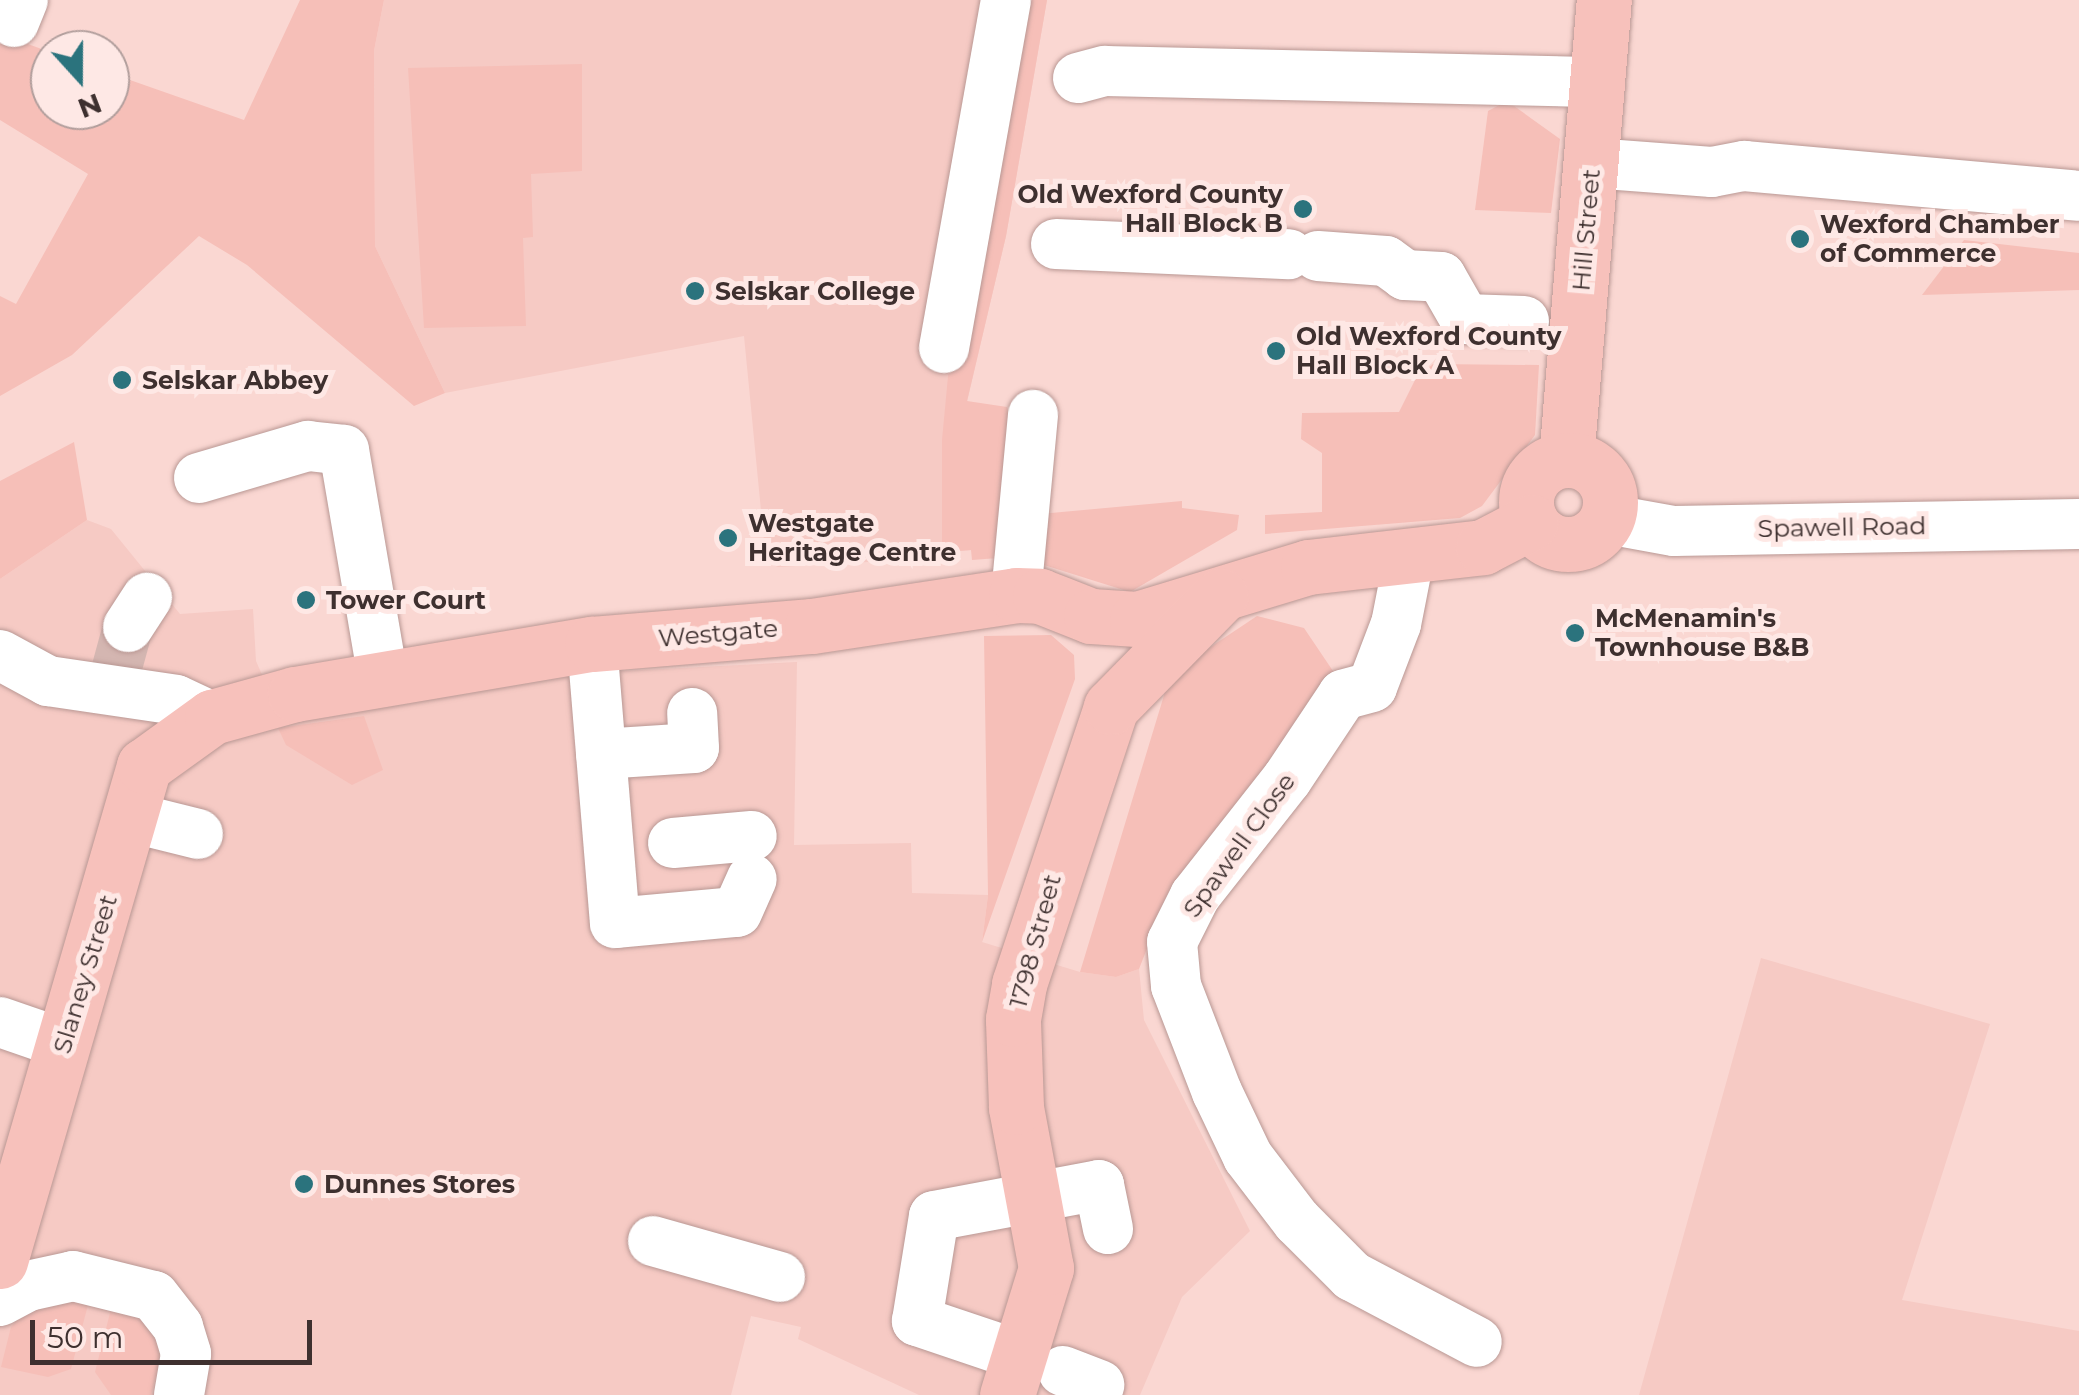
<!DOCTYPE html>
<style>
body{margin:0}
#map{position:relative;width:2079px;height:1395px;overflow:hidden;background:#fad7d2;font-family:Montserrat,sans-serif}
div>[style]{position:absolute}
[style*='--x']{left:calc(var(--x)*1px);top:calc(var(--y)*1px);width:calc(var(--w)*1px);rotate:calc(var(--a)*1deg)}
.built>*{inset:0;background:#f6cac4}
.green>*{inset:0;background:#f6bfb8}
.minor-tunnel>*{height:50px;margin-top:-25px;transform-origin:0;background:repeating-linear-gradient(90deg,#d4b6b1 0 50px,transparent 0 75px)}
.roads{filter:drop-shadow(0 0 2px #b99894) drop-shadow(0 0 2px #b99894)}
.minor>*{height:50px;margin:-25px;padding:0 25px;transform-origin:25px;border-radius:25px;background:#fff}
.major>*{height:55px;margin:-27.5px;padding:0 27.5px;transform-origin:27.5px;border-radius:27.5px;background:#f7c1bb}
.major>.ring{margin:-27.5px;padding:0;box-sizing:content-box;background:none;border:55px solid #f7c1bb;border-radius:50%}
.dots>*{width:28px;height:28px;translate:-50% -50%;box-sizing:border-box;border:5px solid #fee8e5;border-radius:50%}
span{translate:-50% -50%;white-space:nowrap;text-align:center;line-height:1.15;-webkit-text-stroke:10px #fee8e5;paint-order:stroke}
.poi-label{font-size:25px;color:#3e302f;font-weight:700}
.right{translate:-100% -50%;text-align:right}
.left{translate:0 -50%;text-align:left}
.street-label{font-size:25px;color:#3e302f}
.north{position:absolute;left:30px;top:30px;width:100px;height:100px;box-sizing:border-box;background:#fee8e5;border:2px solid #b19e9c;border-radius:50%;rotate:159deg;font-size:28px;font-weight:700;line-height:40px;text-align:center;color:#3e302f}
.north::after{content:'';display:block;margin:auto;width:35px;height:45px;background:#2b737d;clip-path:polygon(50% 0,100% 100%,50% 72%,0 100%)}
.scale{position:absolute;left:30px;top:1320px;width:282px;height:45px;box-sizing:border-box;border:5px solid #3e302f;border-top:0;padding-left:12px;font-size:30px;line-height:35px;white-space:nowrap;color:#3e302f;-webkit-text-stroke:8px #fee8e5;paint-order:stroke}
</style>
<div id="map">
<div class="built">
<div style="clip-path:polygon(384px 0,1047px 0,1006px 236px,967px 402px,972px 550px,905px 555px,904px 560px,778px 567px,766px 562px,744px 336px,445px 393px,375px 246px,374px 51px)"></div>
<div style="clip-path:polygon(87px 520px,111px 529px,180px 614px,253px 609px,256px 661px,280px 716px,546px 675px,797px 662px,794px 845px,911px 843px,912px 893px,988px 895px,982px 942px,1080px 972px,1116px 977px,1139px 969px,1144px 1020px,1250px 1231px,1182px 1297px,1140px 1395px,919px 1395px,798px 1339px,801px 1327px,751px 1316px,731px 1395px,0 1395px,0 579px)"></div>
<div style="clip-path:polygon(1761px 958px,1990px 1024px,1902px 1300px,2079px 1331px,2079px 1395px,1639px 1395px)"></div>
</div>
<div class="green">
<div style="clip-path:polygon(300px 0,384px 0,374px 51px,375px 246px,445px 393px,414px 406px,247px 265px,199px 236px,72px 355px,0 396px,0 296px,16px 304px,88px 174px,0 120px,0 34px,50px 52px,50px 110px,110px 110px,110px 73px,244px 120px)"></div>
<div style="clip-path:polygon(1018px 0,1047px 0,1006px 236px,967px 401px,1007px 407px,1010px 426px,998px 558px,972px 560px,971px 550px,942px 552px,942px 440px,950px 355px)"></div>
<div style="clip-path:polygon(582px 64px,582px 171px,531px 174px,533px 237px,523px 238px,526px 326px,424px 328px,408px 68px)"></div>
<div style="clip-path:polygon(1507px 101px,1560px 139px,1551px 213px,1475px 210px,1488px 111px)"></div>
<div style="clip-path:polygon(1964px 240px,2079px 253px,2079px 290px,1922px 295px)"></div>
<div style="clip-path:polygon(1433px 364px,1539px 365px,1535px 435px,1482px 506px,1460px 518px,1265px 534px,1265px 515px,1322px 512px,1322px 453px,1301px 439px,1302px 413px,1399px 412px,1415px 380px)"></div>
<div style="clip-path:polygon(74px 442px,87px 520px,0 579px,0 481px)"></div>
<div style="clip-path:polygon(1182px 501px,1182px 508px,1239px 515px,1237px 530px,1130px 592px,1044px 565px,1029px 515px)"></div>
<div style="clip-path:polygon(1257px 616px,1304px 628px,1335px 674px,1157px 923px,1139px 969px,1116px 977px,1080px 972px,1165px 692px,1200px 654px)"></div>
<div style="clip-path:polygon(1051px 635px,1074px 655px,1075px 679px,982px 942px,988px 895px,984px 636px)"></div>
<div style="clip-path:polygon(364px 716px,383px 770px,352px 785px,286px 745px,278px 728px)"></div>
<div style="clip-path:polygon(73px 1301px,88px 1305px,71px 1369px,48px 1377px,1px 1367px,11px 1327px,24px 1312px)"></div>
<div style="clip-path:polygon(111px 1309px,140px 1316px,162px 1351px,151px 1395px,111px 1395px,95px 1372px)"></div>
</div>
<div class="minor-tunnel">
<div style="--x:116;--y:671;--w:46;--a:-74.7"></div>
</div>
<div class="roads">
<div class="minor">
<div style="--x:14;--y:22;--w:24;--a:-68"></div>
<div style="--x:1078;--y:78;--w:28;--a:-15"></div>
<div style="--x:1105;--y:71;--w:493;--a:1.3"></div>
<div style="--x:1592;--y:163;--w:120;--a:4.3"></div>
<div style="--x:1712;--y:172;--w:33;--a:-11"></div>
<div style="--x:1744;--y:166;--w:336;--a:5.1"></div>
<div style="--x:1056;--y:244;--w:233;--a:2.5"></div>
<div style="--x:1318;--y:256;--w:68;--a:4.2"></div>
<div style="--x:1386;--y:261;--w:24;--a:36"></div>
<div style="--x:1405;--y:275;--w:36;--a:3"></div>
<div style="--x:1441;--y:277;--w:48;--a:60.3"></div>
<div style="--x:1465;--y:319;--w:59;--a:1.9"></div>
<div style="--x:944;--y:348;--w:353;--a:-79.9"></div>
<div style="--x:199;--y:478;--w:114;--a:-16.4"></div>
<div style="--x:308;--y:446;--w:36;--a:6"></div>
<div style="--x:344;--y:450;--w:232;--a:80.3"></div>
<div style="--x:1607;--y:519;--w:68;--a:10.2"></div>
<div style="--x:1674;--y:531;--w:405;--a:-1"></div>
<div style="--x:1409;--y:558;--w:67;--a:101.1"></div>
<div style="--x:1396;--y:624;--w:67;--a:110.9"></div>
<div style="--x:1372;--y:687;--w:30;--a:165"></div>
<div style="--x:1343;--y:695;--w:101;--a:123.7"></div>
<div style="--x:1287;--y:779;--w:149;--a:128.2"></div>
<div style="--x:1195;--y:896;--w:51;--a:116.6"></div>
<div style="--x:1172;--y:942;--w:44;--a:84.8"></div>
<div style="--x:1176;--y:986;--w:114;--a:68.9"></div>
<div style="--x:1217;--y:1092;--w:72;--a:64.5"></div>
<div style="--x:1248;--y:1157;--w:81;--a:52.6"></div>
<div style="--x:1297;--y:1221;--w:78;--a:45"></div>
<div style="--x:1352;--y:1276;--w:141;--a:27.8"></div>
<div style="--x:1016;--y:595;--w:181;--a:-84.6"></div>
<div style="--x:128;--y:627;--w:35;--a:-57"></div>
<div style="--x:592;--y:644;--w:280;--a:85.3"></div>
<div style="--x:615;--y:923;--w:122;--a:-5.2"></div>
<div style="--x:737;--y:912;--w:36;--a:-66"></div>
<div style="--x:0;--y:655;--w:55;--a:28.4"></div>
<div style="--x:48;--y:681;--w:129;--a:8.4"></div>
<div style="--x:176;--y:700;--w:40;--a:25"></div>
<div style="--x:601;--y:754;--w:93;--a:-3.7"></div>
<div style="--x:694;--y:748;--w:35;--a:-93"></div>
<div style="--x:130;--y:817;--w:70;--a:14"></div>
<div style="--x:673;--y:843;--w:79;--a:-5.1"></div>
<div style="--x:0;--y:1022;--w:68;--a:19"></div>
<div style="--x:653;--y:1241;--w:132;--a:15.8"></div>
<div style="--x:0;--y:1301;--w:32;--a:-28"></div>
<div style="--x:28;--y:1286;--w:46;--a:-12.5"></div>
<div style="--x:73;--y:1276;--w:83;--a:13.9"></div>
<div style="--x:154;--y:1296;--w:39;--a:52"></div>
<div style="--x:178;--y:1327;--w:28;--a:73"></div>
<div style="--x:186;--y:1354;--w:42;--a:99.7"></div>
<div style="--x:1021;--y:1356;--w:110;--a:-161.4"></div>
<div style="--x:917;--y:1321;--w:106;--a:-80.8"></div>
<div style="--x:934;--y:1216;--w:168;--a:-10.6"></div>
<div style="--x:1099;--y:1185;--w:45;--a:78.4"></div>
<div style="--x:1063;--y:1371;--w:39;--a:21"></div>
</div>
<div class="major">
<div style="--x:1566;--y:460;--w:462;--a:-85.3"></div>
<div class="ring" style="left:1526px;top:460px;width:29px;height:29px"></div>
<div style="--x:0;--y:1261;--w:516;--a:-73.78"></div>
<div style="--x:144;--y:766;--w:84;--a:-35.8"></div>
<div style="--x:212;--y:717;--w:86;--a:-15.5"></div>
<div style="--x:295;--y:694;--w:301;--a:-9.6"></div>
<div style="--x:592;--y:644;--w:221;--a:-4.7"></div>
<div style="--x:812;--y:626;--w:206;--a:-8.6"></div>
<div style="--x:1016;--y:595;--w:24;--a:2"></div>
<div style="--x:1040;--y:596;--w:55;--a:21.4"></div>
<div style="--x:1091;--y:616;--w:46;--a:3.7"></div>
<div style="--x:1137;--y:619;--w:179;--a:-16.9"></div>
<div style="--x:1308;--y:567;--w:176;--a:-6.5"></div>
<div style="--x:1483;--y:547;--w:54;--a:-27.5"></div>
<div style="--x:1007;--y:1395;--w:133;--a:-72.9"></div>
<div style="--x:1046;--y:1268;--w:164;--a:-100.6"></div>
<div style="--x:1016;--y:1107;--w:88;--a:-92"></div>
<div style="--x:1013;--y:1019;--w:36;--a:-80"></div>
<div style="--x:1019;--y:984;--w:292;--a:-71.6"></div>
<div style="--x:1111;--y:707;--w:156;--a:-45.5"></div>
</div>
</div>
<div class="dots">
<div style="left:1303px;top:209px;background:#2b737d"></div>
<div style="left:1800px;top:239px;background:#2b737d"></div>
<div style="left:695px;top:291px;background:#2b737d"></div>
<div style="left:1276px;top:351px;background:#2b737d"></div>
<div style="left:122px;top:380px;background:#2b737d"></div>
<div style="left:728px;top:538px;background:#2b737d"></div>
<div style="left:306px;top:600px;background:#2b737d"></div>
<div style="left:1575px;top:633px;background:#2b737d"></div>
<div style="left:304px;top:1184px;background:#2b737d"></div>
</div>
<div class="poi-label">
<span class="right" style="left:1283px;top:209px">Old Wexford County<br>Hall Block B</span>
<span class="left" style="left:1820px;top:239px">Wexford Chamber<br>of Commerce</span>
<span class="left" style="left:715px;top:291px">Selskar College</span>
<span class="left" style="left:1296px;top:351px">Old Wexford County<br>Hall Block A</span>
<span class="left" style="left:142px;top:380px">Selskar Abbey</span>
<span class="left" style="left:748px;top:538px">Westgate<br>Heritage Centre</span>
<span class="left" style="left:326px;top:600px">Tower Court</span>
<span class="left" style="left:1595px;top:633px">McMenamin's<br>Townhouse B&amp;B</span>
<span class="left" style="left:324px;top:1184px">Dunnes Stores</span>
</div>
<div class="street-label">
<span style="left:1586px;top:230px;rotate:-85deg">Hill Street</span>
<span style="left:1842px;top:527px;rotate:-1deg">Spawell Road</span>
<span style="left:718px;top:633px;rotate:-5deg">Westgate</span>
<span style="left:1239px;top:845px;rotate:-54deg">Spawell Close</span>
<span style="left:1035px;top:941px;rotate:-75deg">1798 Street</span>
<span style="left:85px;top:974px;rotate:-73deg">Slaney Street</span>
</div>
<div class="north">N</div>
<div class="scale">50 m</div>
</div>
